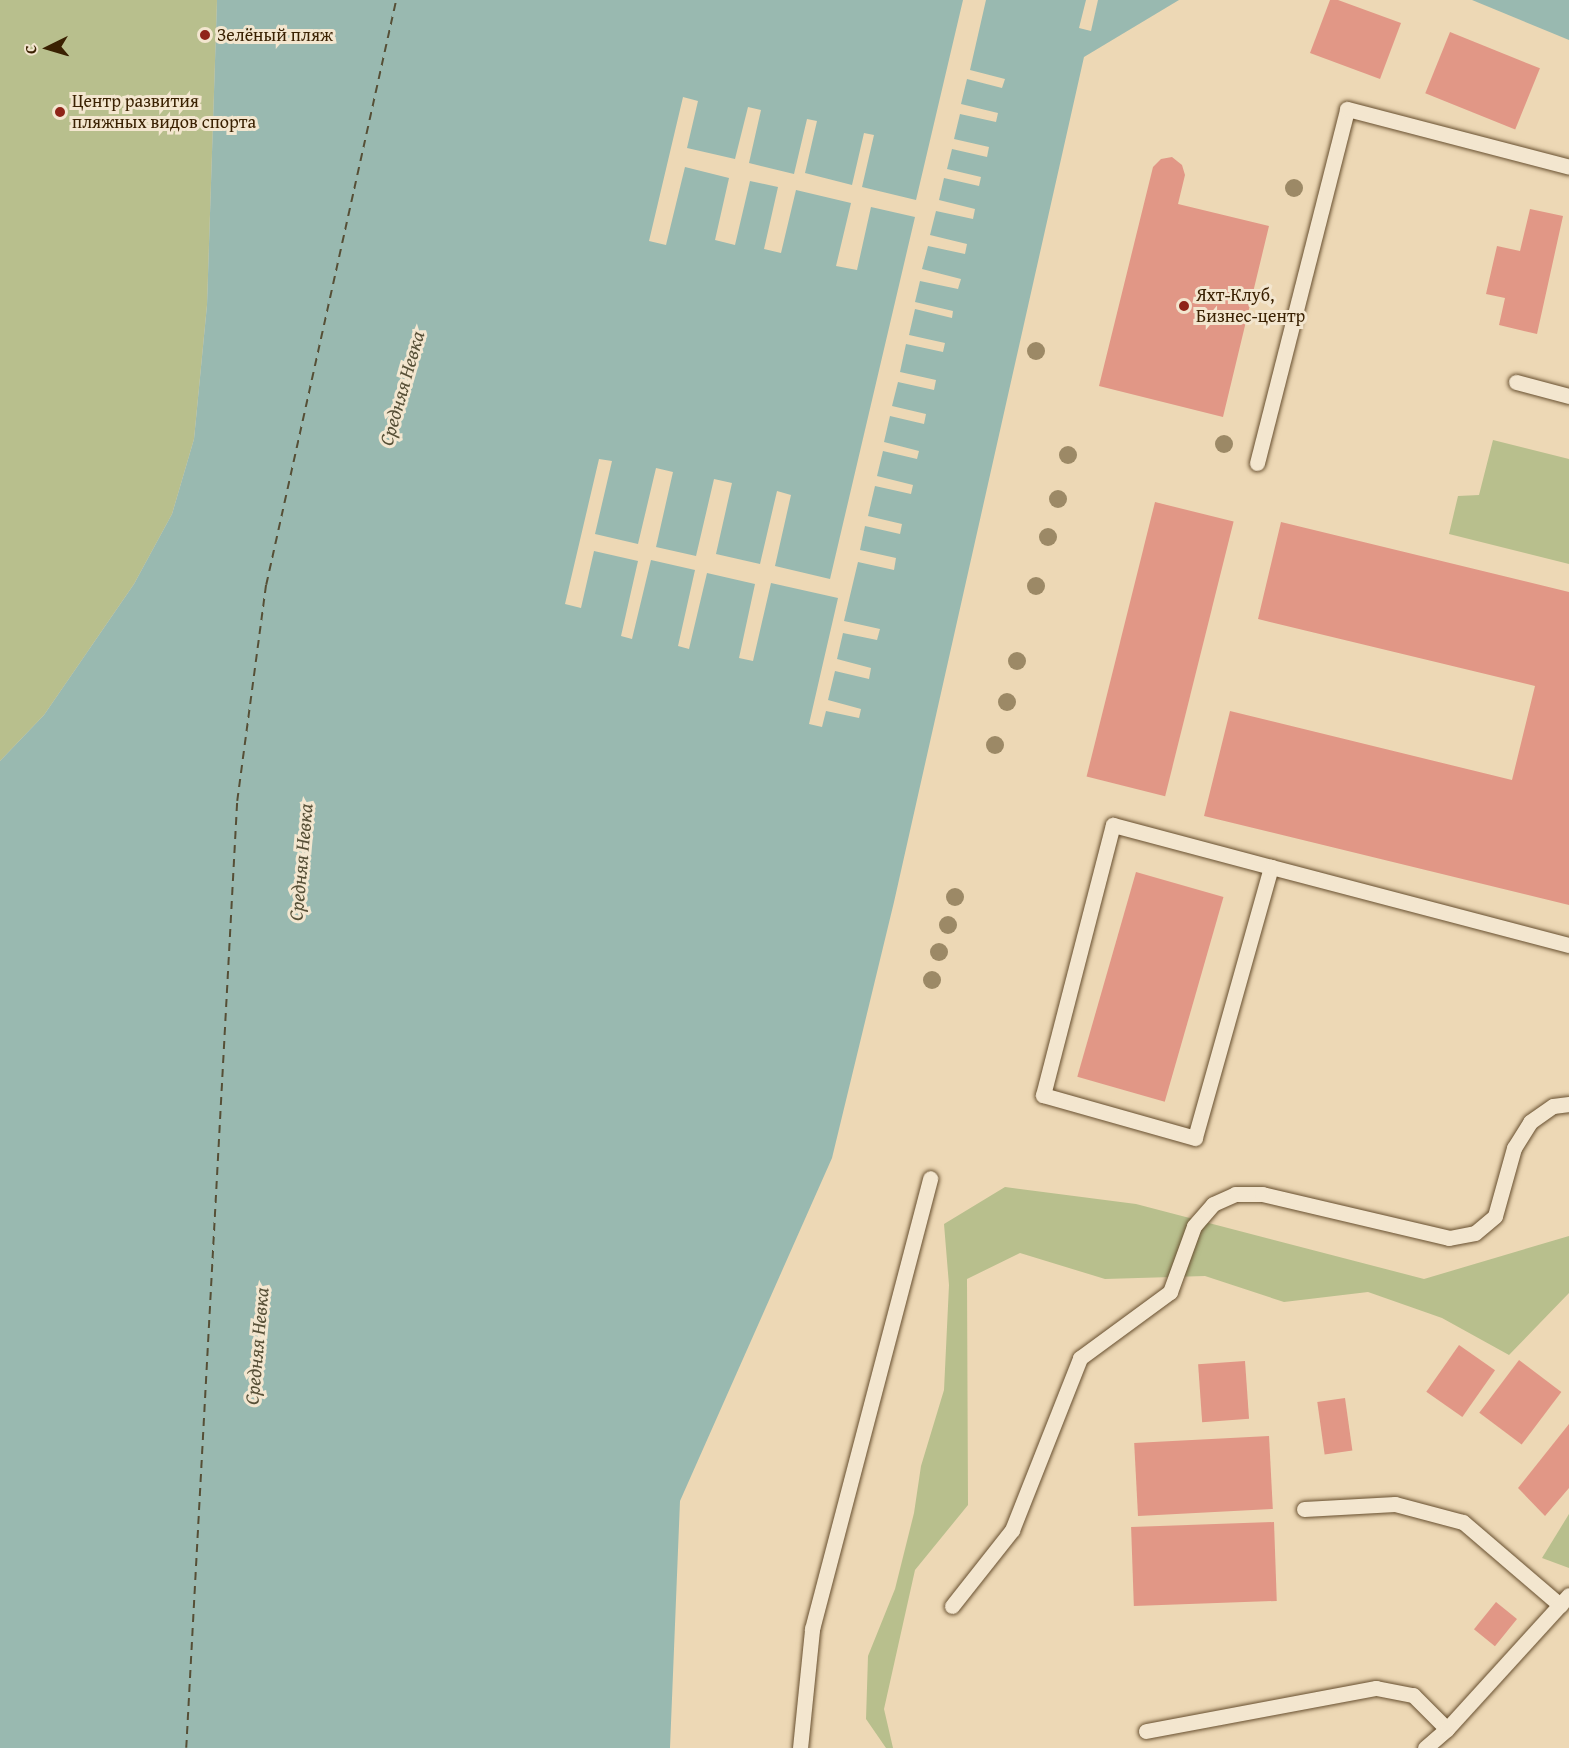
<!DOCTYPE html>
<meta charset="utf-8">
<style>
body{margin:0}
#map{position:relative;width:1569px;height:1748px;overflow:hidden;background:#edd8b5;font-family:"Gentium Book Plus",serif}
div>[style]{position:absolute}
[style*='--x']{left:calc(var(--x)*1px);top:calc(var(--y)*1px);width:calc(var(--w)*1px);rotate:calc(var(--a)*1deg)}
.green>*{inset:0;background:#b8bf8d}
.water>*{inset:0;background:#99b9b0}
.pier>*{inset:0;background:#edd8b5}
.ferry>*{height:1.5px;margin-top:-0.75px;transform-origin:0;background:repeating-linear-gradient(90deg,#564f36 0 8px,transparent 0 14px)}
.building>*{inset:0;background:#e19786;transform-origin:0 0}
.roads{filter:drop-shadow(0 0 2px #674f2f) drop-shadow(0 0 2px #674f2f)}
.service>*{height:15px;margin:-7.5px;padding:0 7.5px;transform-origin:7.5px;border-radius:7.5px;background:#f3e6cf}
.trees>*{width:18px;height:18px;margin:-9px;border-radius:50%;background:#9c8966}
.dots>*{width:16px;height:16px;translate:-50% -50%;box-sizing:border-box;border:3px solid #f3e6cf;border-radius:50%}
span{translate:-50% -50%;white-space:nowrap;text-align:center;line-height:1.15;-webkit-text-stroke:6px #f3e6cf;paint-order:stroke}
.poi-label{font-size:18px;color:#3a2102}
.left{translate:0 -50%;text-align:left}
.water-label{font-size:20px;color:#564f36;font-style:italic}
.north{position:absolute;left:18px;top:18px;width:60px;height:60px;-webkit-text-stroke:4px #f3e6cf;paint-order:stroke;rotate:265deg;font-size:16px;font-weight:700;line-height:24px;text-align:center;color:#3a2102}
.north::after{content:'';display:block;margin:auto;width:21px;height:27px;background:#3a2102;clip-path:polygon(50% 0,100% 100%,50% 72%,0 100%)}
</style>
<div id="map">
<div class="green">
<div style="clip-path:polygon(0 0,217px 0,207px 305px,194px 439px,172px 514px,134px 584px,44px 715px,0 761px)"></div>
<div style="clip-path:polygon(1493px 440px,1569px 459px,1569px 564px,1449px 534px,1458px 496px,1479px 495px)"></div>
<div style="clip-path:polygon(1005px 1187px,1136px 1204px,1424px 1279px,1569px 1236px,1569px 1293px,1509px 1355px,1442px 1318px,1368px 1292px,1284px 1302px,1205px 1276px,1105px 1279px,1020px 1253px,967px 1279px,968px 1505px,915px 1570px,884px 1709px,893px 1748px,886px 1748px,866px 1719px,868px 1656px,895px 1589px,914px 1513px,921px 1466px,944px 1390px,949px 1285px,944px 1224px)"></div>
<div style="clip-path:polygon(1569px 1514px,1569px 1568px,1542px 1558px)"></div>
</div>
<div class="water">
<div style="clip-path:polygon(217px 0,1179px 0,1084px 57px,894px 902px,832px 1158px,680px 1501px,670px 1748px,0 1748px,0 761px,44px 715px,134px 584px,172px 514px,194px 439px,207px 305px)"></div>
<div style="clip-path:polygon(1472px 0,1569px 0,1569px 40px)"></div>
</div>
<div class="pier">
<div style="clip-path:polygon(963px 0,986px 0,970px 70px,1005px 79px,1002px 88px,967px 79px,961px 104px,998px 113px,996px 122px,960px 114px,954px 139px,989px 147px,987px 157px,952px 149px,947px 169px,981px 177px,979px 186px,944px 178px,939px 200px,975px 209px,973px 219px,936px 211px,930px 235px,967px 244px,965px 254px,928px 246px,922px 269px,961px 279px,958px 289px,920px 281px,915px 302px,953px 311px,952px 318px,915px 309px,909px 335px,945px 343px,943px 352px,906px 344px,900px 372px,936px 380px,934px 390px,898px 382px,892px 406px,926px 414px,924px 424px,890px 416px,884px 442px,919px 451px,917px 459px,883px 451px,877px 476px,913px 485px,911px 494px,875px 486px,868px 516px,902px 524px,900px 534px,865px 526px,860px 550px,896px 558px,894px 570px,858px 562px,844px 621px,880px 629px,877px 640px,843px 633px,837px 659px,871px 668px,869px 679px,835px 671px,828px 700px,861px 709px,859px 718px,826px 711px,822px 727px,809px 724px,838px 598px,771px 583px,753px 661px,739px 658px,755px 584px,707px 573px,689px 649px,678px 646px,695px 570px,651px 560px,632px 639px,621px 636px,638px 561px,594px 551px,581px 608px,565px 604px,599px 459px,612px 461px,595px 534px,638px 544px,656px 468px,673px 472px,656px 547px,696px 556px,714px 479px,732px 483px,716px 554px,760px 564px,777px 491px,791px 495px,775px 566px,830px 579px,915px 217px,871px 207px,857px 270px,836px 266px,851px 203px,796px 190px,781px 253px,764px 249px,778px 187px,750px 181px,735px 245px,715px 240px,729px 178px,685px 167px,666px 245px,649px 241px,683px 97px,698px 101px,687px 148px,735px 159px,748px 107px,761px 110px,749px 163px,794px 174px,807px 119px,817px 121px,805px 173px,852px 185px,864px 133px,874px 135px,862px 187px,916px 200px)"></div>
<div style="clip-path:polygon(1086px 0,1098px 0,1091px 31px,1079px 28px)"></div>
</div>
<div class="ferry">
<div style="--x:186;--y:1748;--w:948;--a:-86.92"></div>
<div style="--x:237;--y:801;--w:218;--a:-82.4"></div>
<div style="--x:266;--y:585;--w:599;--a:-77.47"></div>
</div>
<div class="building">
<div style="clip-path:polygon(1330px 0,1338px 0,1401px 23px,1380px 79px,1310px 53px)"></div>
<div style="left:1450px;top:32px;width:97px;height:66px;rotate:22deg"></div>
<div style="clip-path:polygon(1172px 157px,1182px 165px,1185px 175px,1178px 204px,1269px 226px,1223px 417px,1099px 386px,1153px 167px,1161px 159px)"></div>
<div style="clip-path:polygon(1530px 209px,1563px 216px,1537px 334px,1499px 325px,1505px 298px,1486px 294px,1497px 246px,1520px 251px)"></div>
<div style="left:1155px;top:502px;width:81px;height:283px;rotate:14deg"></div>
<div style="clip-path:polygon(1281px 522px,1569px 592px,1569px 905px,1204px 816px,1230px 711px,1512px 780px,1535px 686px,1258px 619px)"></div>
<div style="left:1136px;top:872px;width:91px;height:213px;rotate:16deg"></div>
<div style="left:1459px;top:1345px;width:44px;height:57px;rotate:35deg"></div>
<div style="left:1519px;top:1360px;width:53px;height:66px;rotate:37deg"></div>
<div style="left:1245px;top:1361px;width:58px;height:47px;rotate:86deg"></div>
<div style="left:1345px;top:1398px;width:53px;height:28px;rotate:82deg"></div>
<div style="clip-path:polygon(1569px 1424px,1569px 1488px,1545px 1516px,1518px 1488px)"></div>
<div style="left:1269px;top:1436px;width:73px;height:135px;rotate:87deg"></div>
<div style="left:1274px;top:1522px;width:79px;height:143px;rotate:88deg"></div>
<div style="left:1496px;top:1602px;width:27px;height:35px;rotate:39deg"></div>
</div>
<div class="roads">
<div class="service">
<div style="--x:1516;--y:382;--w:55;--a:14.8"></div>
<div style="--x:1257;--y:463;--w:365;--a:-75.7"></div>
<div style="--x:1347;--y:109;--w:229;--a:14.6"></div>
<div style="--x:1271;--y:867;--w:281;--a:105.7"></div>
<div style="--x:1195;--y:1138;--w:158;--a:-164.2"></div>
<div style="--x:1043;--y:1095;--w:279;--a:-75.5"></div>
<div style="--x:1113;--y:825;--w:163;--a:14.9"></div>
<div style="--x:1271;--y:867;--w:308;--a:14.7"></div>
<div style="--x:1304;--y:1509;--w:91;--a:-3.1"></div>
<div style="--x:1395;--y:1504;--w:70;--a:14.8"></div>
<div style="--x:1463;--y:1522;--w:128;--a:40.6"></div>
<div style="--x:952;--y:1606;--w:97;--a:-51.7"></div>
<div style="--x:1012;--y:1530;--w:185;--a:-68.4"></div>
<div style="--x:1080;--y:1358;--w:112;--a:-36.3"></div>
<div style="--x:1170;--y:1292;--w:70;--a:-70"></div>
<div style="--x:1194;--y:1226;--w:29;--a:-49"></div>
<div style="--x:1213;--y:1204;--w:24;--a:-24"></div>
<div style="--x:1235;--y:1194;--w:27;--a:0"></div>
<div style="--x:1262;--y:1194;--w:192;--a:13.2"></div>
<div style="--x:1449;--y:1238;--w:26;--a:-11"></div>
<div style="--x:1475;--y:1233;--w:26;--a:-40"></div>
<div style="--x:1495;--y:1216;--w:71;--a:-74.4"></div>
<div style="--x:1514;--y:1148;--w:31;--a:-58"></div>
<div style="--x:1530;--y:1122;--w:28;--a:-35"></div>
<div style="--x:1553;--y:1106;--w:16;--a:-7"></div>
<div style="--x:1146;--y:1731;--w:234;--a:-10.6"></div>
<div style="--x:1376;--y:1688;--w:38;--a:11"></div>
<div style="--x:1413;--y:1695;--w:48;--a:45"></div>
<div style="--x:800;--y:1748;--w:120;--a:-84.2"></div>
<div style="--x:812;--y:1629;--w:466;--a:-75.3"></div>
<div style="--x:1425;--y:1748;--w:29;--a:-41"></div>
<div style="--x:1447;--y:1729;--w:181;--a:-47.7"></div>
</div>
</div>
<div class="trees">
<div style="left:1294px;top:188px"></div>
<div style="left:1036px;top:351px"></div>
<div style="left:1224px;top:444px"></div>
<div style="left:1068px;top:455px"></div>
<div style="left:1058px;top:499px"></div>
<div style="left:1048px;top:537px"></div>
<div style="left:1036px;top:586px"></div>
<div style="left:1017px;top:661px"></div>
<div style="left:1007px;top:702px"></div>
<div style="left:995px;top:745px"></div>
<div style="left:955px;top:897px"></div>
<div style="left:948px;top:925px"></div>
<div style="left:939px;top:952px"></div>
<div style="left:932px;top:980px"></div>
</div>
<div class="dots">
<div style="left:205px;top:35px;background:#8f2418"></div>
<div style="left:60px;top:112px;background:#8f2418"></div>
<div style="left:1184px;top:306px;background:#8f2418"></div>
</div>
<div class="poi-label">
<span class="left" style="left:217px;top:35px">Зелёный пляж</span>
<span class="left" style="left:72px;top:112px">Центр развития<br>пляжных видов спорта</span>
<span class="left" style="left:1196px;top:306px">Яхт-Клуб,<br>Бизнес-центр</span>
</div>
<div class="water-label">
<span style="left:401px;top:388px;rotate:-74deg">Средняя Невка</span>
<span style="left:300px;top:862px;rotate:-85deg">Средняя Невка</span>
<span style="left:256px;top:1346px;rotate:-85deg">Средняя Невка</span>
</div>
<div class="north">С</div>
</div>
